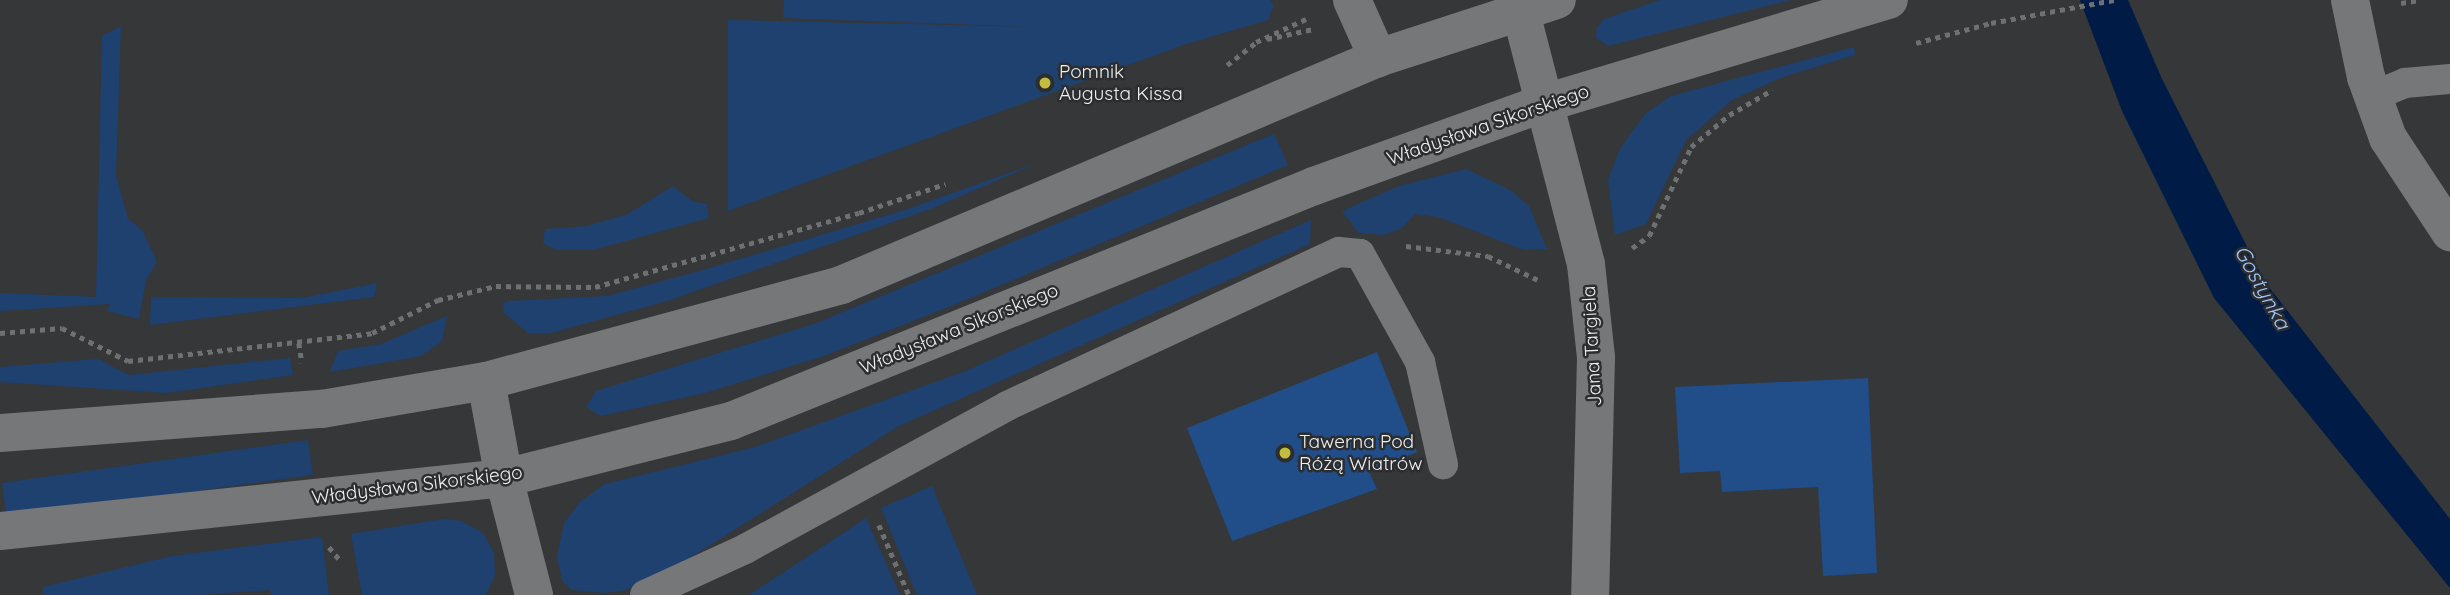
<!DOCTYPE html>
<meta charset="utf-8">
<style>
body{margin:0}
#map{position:relative;width:2450px;height:595px;overflow:hidden;background:#353739;font-family:Quicksand,sans-serif}
div>[style]{position:absolute}
[style*='--x']{left:calc(var(--x)*1px);top:calc(var(--y)*1px);width:calc(var(--w)*1px);rotate:calc(var(--a)*1deg)}
.green>*{inset:0;background:#1f4170;transform-origin:0 0}
.water>*{inset:0;background:#001b46}
.building>*{inset:0;background:#214d89}
.path>*{height:4.5px;margin-top:-2.25px;transform-origin:0;background:repeating-linear-gradient(90deg,#6e7072 0 5px,transparent 0 10px)}
.service>*{height:30px;margin:-15px;padding:0 15px;transform-origin:15px;border-radius:15px;background:#757779}
.minor>*{height:38px;margin:-19px;padding:0 19px;transform-origin:19px;border-radius:19px;background:#757779}
.tertiary>*{height:38px;margin:-19px;padding:0 19px;transform-origin:19px;border-radius:19px;background:#757779}
.dots>*{width:19px;height:19px;translate:-50% -50%;box-sizing:border-box;border:4px solid #2b2d2f;border-radius:50%}
span{translate:-50% -50%;white-space:nowrap;text-align:center;line-height:1.15;-webkit-text-stroke:5px #2b2d2f;paint-order:stroke}
.poi-label{font-size:19px;color:#eff0f2}
.left{translate:0 -50%;text-align:left}
.street-label{font-size:19px;color:#eff0f2}
.water-label{font-size:21px;color:#a1c6fb;font-style:italic}
</style>
<div id="map">
<div class="green">
<div style="clip-path:polygon(784px 0,1270px 0,1274px 5px,1268px 20px,1183px 45px,728px 211px,728px 20px,1041px 27px,783px 18px)"></div>
<div style="clip-path:polygon(1660px 0,1790px 0,1608px 46px,1596px 38px,1597px 27px,1604px 19px)"></div>
<div style="clip-path:polygon(121px 26px,116px 176px,128px 219px,142px 230px,157px 262px,146px 280px,139px 319px,107px 311px,110px 304px,0 311px,0 293px,96px 297px,102px 36px)"></div>
<div style="clip-path:polygon(1854px 47px,1855px 55px,1783px 77px,1732px 100px,1686px 140px,1646px 224px,1615px 235px,1608px 180px,1620px 149px,1645px 114px,1671px 96px)"></div>
<div style="clip-path:polygon(1274px 134px,1288px 165px,946px 308px,824px 356px,705px 393px,601px 416px,586px 407px,596px 391px,814px 324px)"></div>
<div style="clip-path:polygon(1040px 162px,933px 208px,667px 301px,551px 333px,528px 333px,504px 313px,503px 303px,509px 301px,607px 296px,703px 270px,908px 209px)"></div>
<div style="clip-path:polygon(1466px 169px,1510px 190px,1529px 206px,1547px 249px,1524px 250px,1438px 217px,1415px 214px,1402px 228px,1384px 235px,1359px 233px,1342px 211px,1399px 186px)"></div>
<div style="clip-path:polygon(673px 186px,692px 201px,707px 204px,709px 218px,593px 250px,556px 250px,543px 243px,545px 229px,587px 226px,628px 214px)"></div>
<div style="clip-path:polygon(1311px 220px,1310px 244px,899px 426px,666px 573px,626px 590px,604px 593px,572px 590px,562px 580px,557px 557px,564px 523px,580px 502px,605px 484px,755px 447px,963px 372px)"></div>
<div style="clip-path:polygon(377px 283px,374px 297px,150px 325px,151px 297px,302px 298px)"></div>
<div style="clip-path:polygon(447px 316px,442px 341px,421px 356px,330px 372px,338px 351px,381px 344px)"></div>
<div style="clip-path:polygon(290px 358px,293px 375px,166px 393px,0 382px,0 367px,98px 359px,129px 375px)"></div>
<div style="left:308px;top:440px;width:35px;height:309px;rotate:82deg"></div>
<div style="clip-path:polygon(932px 486px,977px 595px,917px 595px,881px 508px)"></div>
<div style="clip-path:polygon(866px 518px,900px 595px,749px 595px)"></div>
<div style="clip-path:polygon(443px 519px,462px 521px,483px 533px,494px 553px,495px 575px,486px 595px,362px 595px,351px 534px)"></div>
<div style="clip-path:polygon(322px 537px,329px 595px,271px 595px,270px 590px,199px 595px,43px 595px,43px 587px,172px 556px)"></div>
</div>
<div class="water">
<div style="clip-path:polygon(2080px 0,2128px 0,2162px 79px,2265px 282px,2450px 519px,2450px 588px,2214px 298px,2122px 111px)"></div>
</div>
<div class="building">
<div style="clip-path:polygon(1377px 352px,1417px 452px,1369px 472px,1377px 489px,1232px 541px,1187px 428px)"></div>
<div style="clip-path:polygon(1868px 378px,1877px 573px,1823px 576px,1818px 487px,1722px 492px,1720px 471px,1680px 473px,1675px 387px)"></div>
</div>
<div class="path">
<div style="--x:2401;--y:3;--w:20;--a:-9"></div>
<div style="--x:1267;--y:39;--w:47;--a:-12.3"></div>
<div style="--x:1916;--y:43;--w:78;--a:-14.9"></div>
<div style="--x:1991;--y:23;--w:125;--a:-10.6"></div>
<div style="--x:1227;--y:65;--w:37;--a:-38"></div>
<div style="--x:1256;--y:42;--w:55;--a:-24.7"></div>
<div style="--x:1406;--y:246;--w:83;--a:7"></div>
<div style="--x:1488;--y:256;--w:55;--a:25.6"></div>
<div style="--x:1632;--y:248;--w:21;--a:-35"></div>
<div style="--x:1649;--y:236;--w:98;--a:-64.7"></div>
<div style="--x:1691;--y:147;--w:50;--a:-40.1"></div>
<div style="--x:1729;--y:115;--w:50;--a:-30.2"></div>
<div style="--x:0;--y:333;--w:62;--a:-4.6"></div>
<div style="--x:62;--y:328;--w:74;--a:26.6"></div>
<div style="--x:128;--y:361;--w:246;--a:-6.5"></div>
<div style="--x:372;--y:333;--w:74;--a:-26.6"></div>
<div style="--x:438;--y:300;--w:60;--a:-13.6"></div>
<div style="--x:496;--y:286;--w:99;--a:0.6"></div>
<div style="--x:595;--y:287;--w:274;--a:-15.7"></div>
<div style="--x:859;--y:213;--w:91;--a:-18.6"></div>
<div style="--x:299;--y:343;--w:20;--a:81"></div>
<div style="--x:879;--y:525;--w:76;--a:66.8"></div>
<div style="--x:329;--y:547;--w:17;--a:50"></div>
</div>
<div class="service">
<div style="--x:2373;--y:96;--w:35;--a:-22"></div>
<div style="--x:2405;--y:83;--w:45;--a:-5.1"></div>
<div style="--x:645;--y:595;--w:110;--a:-24.7"></div>
<div style="--x:745;--y:549;--w:298;--a:-28.6"></div>
<div style="--x:1007;--y:406;--w:366;--a:-24.9"></div>
<div style="--x:1339;--y:252;--w:21;--a:5"></div>
<div style="--x:1360;--y:254;--w:124;--a:60.9"></div>
<div style="--x:1420;--y:362;--w:105;--a:77.3"></div>
</div>
<div class="minor">
<div style="--x:1352;--y:0;--w:64;--a:65.9"></div>
<div style="--x:2350;--y:0;--w:79;--a:78.3"></div>
<div style="--x:2366;--y:77;--w:65;--a:70.2"></div>
<div style="--x:2388;--y:138;--w:113;--a:56.6"></div>
<div style="--x:1520;--y:9;--w:263;--a:75.5"></div>
<div style="--x:1586;--y:264;--w:94;--a:83.9"></div>
<div style="--x:1596;--y:357;--w:238;--a:91.4"></div>
<div style="--x:486;--y:381;--w:99;--a:79.5"></div>
<div style="--x:504;--y:478;--w:121;--a:75.6"></div>
</div>
<div class="tertiary">
<div style="--x:0;--y:433;--w:323;--a:-4.3"></div>
<div style="--x:322;--y:409;--w:166;--a:-9.7"></div>
<div style="--x:486;--y:381;--w:368;--a:-15.1"></div>
<div style="--x:841;--y:285;--w:583;--a:-22.91"></div>
<div style="--x:1378;--y:58;--w:188;--a:-18"></div>
<div style="--x:0;--y:531;--w:507;--a:-6"></div>
<div style="--x:504;--y:478;--w:234;--a:-14.1"></div>
<div style="--x:731;--y:421;--w:629;--a:-21.95"></div>
<div style="--x:1314;--y:186;--w:245;--a:-19.8"></div>
<div style="--x:1545;--y:103;--w:359;--a:-16.7"></div>
</div>
<div class="dots">
<div style="left:1045px;top:83px;background:#c2bd3f"></div>
<div style="left:1285px;top:453px;background:#c2bd3f"></div>
</div>
<div class="poi-label">
<span class="left" style="left:1059px;top:83px">Pomnik<br>Augusta Kissa</span>
<span class="left" style="left:1299px;top:453px">Tawerna Pod<br>Różą Wiatrów</span>
</div>
<div class="street-label">
<span style="left:1488px;top:125px;rotate:-19deg">Władysława Sikorskiego</span>
<span style="left:959px;top:329px;rotate:-22deg">Władysława Sikorskiego</span>
<span style="left:1592px;top:346px;rotate:-93deg">Jana Targiela</span>
<span style="left:417px;top:485px;rotate:-7deg">Władysława Sikorskiego</span>
</div>
<div class="water-label">
<span style="left:2263px;top:287px;rotate:61deg">Gostynka</span>
</div>
</div>
